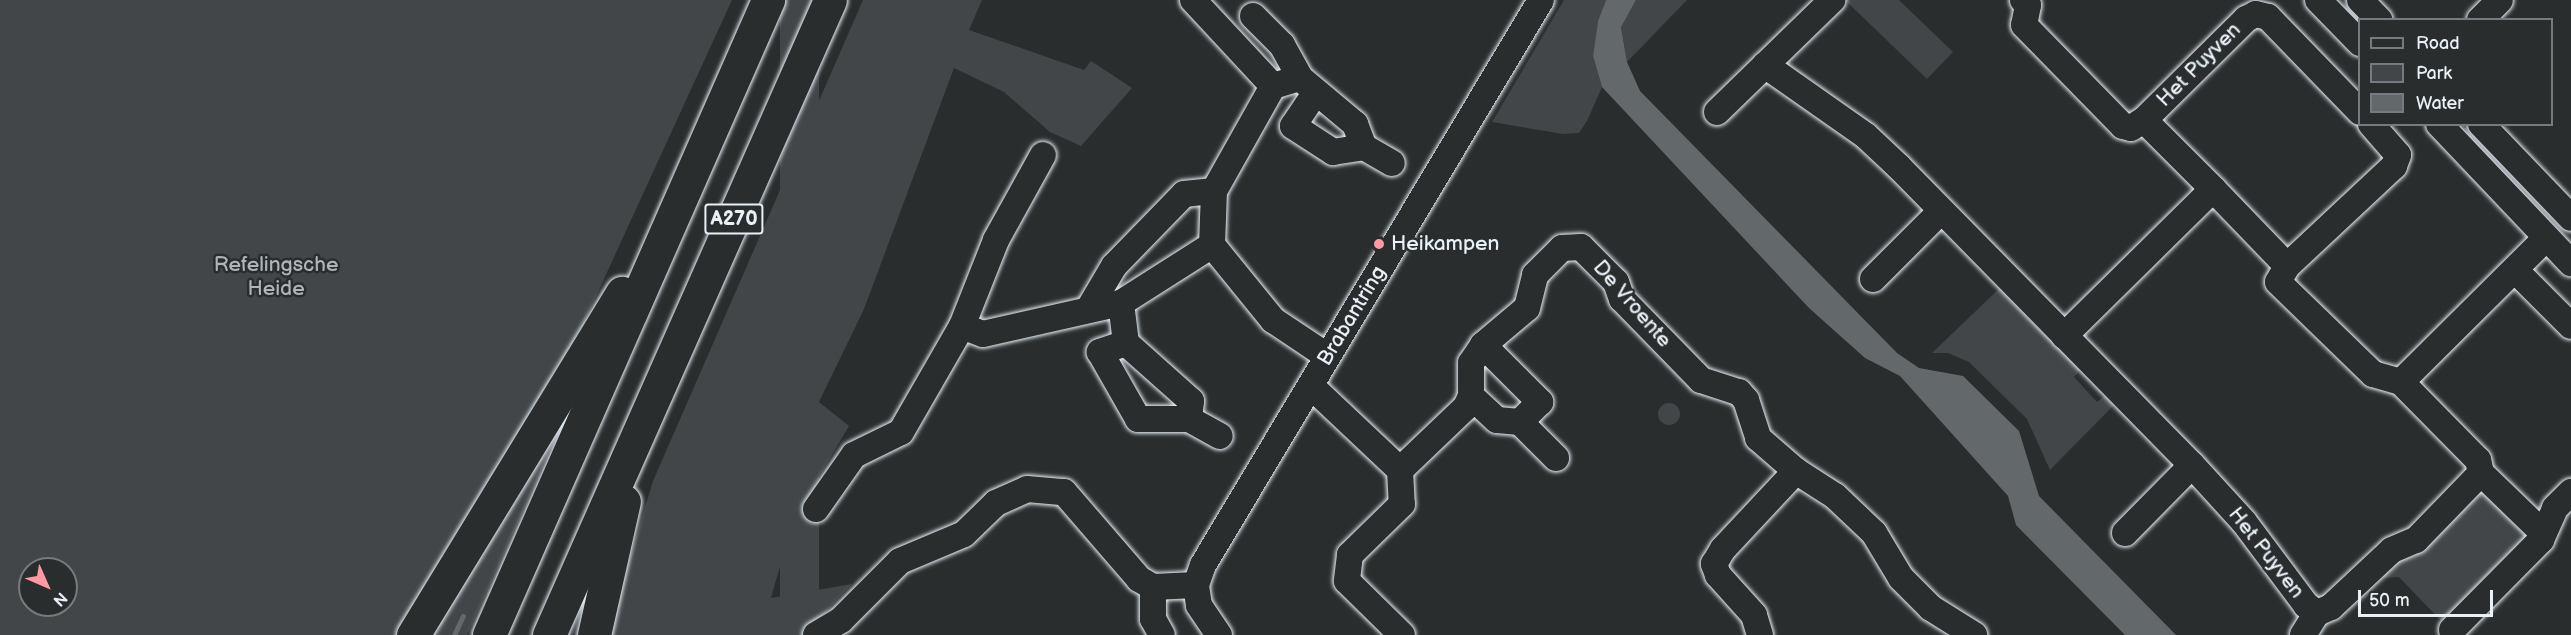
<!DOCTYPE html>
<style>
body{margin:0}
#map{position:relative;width:2571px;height:635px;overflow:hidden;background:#2a2d2e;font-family:"Balsamiq Sans",sans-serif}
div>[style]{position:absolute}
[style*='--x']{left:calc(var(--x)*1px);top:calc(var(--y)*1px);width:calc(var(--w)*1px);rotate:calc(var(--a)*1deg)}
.green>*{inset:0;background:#424648;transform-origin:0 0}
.round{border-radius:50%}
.water>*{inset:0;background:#63686b}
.stream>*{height:5px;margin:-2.5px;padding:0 2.5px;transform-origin:2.5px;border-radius:2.5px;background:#63686b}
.roads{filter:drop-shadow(0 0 2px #e8f1f8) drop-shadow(0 0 2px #e8f1f8)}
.minor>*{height:26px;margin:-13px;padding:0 13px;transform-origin:13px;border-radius:13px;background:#2a2d2e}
.highway>*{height:33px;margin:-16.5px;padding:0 16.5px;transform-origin:16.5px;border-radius:16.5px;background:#2a2d2e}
.dots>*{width:16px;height:16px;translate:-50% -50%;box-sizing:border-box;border:3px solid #2a2d2e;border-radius:50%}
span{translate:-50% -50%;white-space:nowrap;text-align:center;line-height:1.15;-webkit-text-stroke:5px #2a2d2e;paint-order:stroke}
.shield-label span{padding:2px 4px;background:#2a2d2e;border:2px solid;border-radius:4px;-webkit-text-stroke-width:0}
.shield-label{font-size:20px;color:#e8f1f8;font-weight:700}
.street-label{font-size:21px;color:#e8f1f8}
.poi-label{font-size:21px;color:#e8f1f8}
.left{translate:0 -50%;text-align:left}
.park-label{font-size:21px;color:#aeb5ba}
.legend{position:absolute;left:2358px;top:18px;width:195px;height:108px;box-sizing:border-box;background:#2a2d2e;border:2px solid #767b7f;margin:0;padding:8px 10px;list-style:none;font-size:18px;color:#e8f1f8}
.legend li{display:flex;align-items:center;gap:12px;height:30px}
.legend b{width:30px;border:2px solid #767b7f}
.north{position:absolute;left:18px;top:557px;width:60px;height:60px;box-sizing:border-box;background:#2a2d2e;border:2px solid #767b7f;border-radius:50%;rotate:135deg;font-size:16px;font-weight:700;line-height:24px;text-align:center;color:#e8f1f8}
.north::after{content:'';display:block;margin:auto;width:21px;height:27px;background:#ff9aa2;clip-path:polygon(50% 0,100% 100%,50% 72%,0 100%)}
.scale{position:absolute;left:2358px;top:590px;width:135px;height:27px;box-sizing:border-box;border:3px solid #e8f1f8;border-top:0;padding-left:8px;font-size:18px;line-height:21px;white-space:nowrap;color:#e8f1f8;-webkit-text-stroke:4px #2a2d2e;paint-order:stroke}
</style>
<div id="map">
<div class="green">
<div style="clip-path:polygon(evenodd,0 0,732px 0,570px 353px,400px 635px,0 635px,0 0,30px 569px,66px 569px,66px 605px,30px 605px,30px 569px)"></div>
<div style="left:780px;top:0;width:39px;height:694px"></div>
<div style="clip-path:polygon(863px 0,982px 0,969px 30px,1084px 70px,1091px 61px,1132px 88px,1081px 146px,1050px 132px,1004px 92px,954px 68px,864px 309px,819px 402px,849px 426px,793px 520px,771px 598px,852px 584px,803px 635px,607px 635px,653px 481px)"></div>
<div style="clip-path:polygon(1564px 0,1606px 0,1598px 21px,1593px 56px,1602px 87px,1587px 121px,1579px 133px,1563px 134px,1492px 122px)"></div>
<div style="clip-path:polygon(1636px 0,1687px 0,1627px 62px,1621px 26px)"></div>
<div style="clip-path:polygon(1845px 0,1899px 0,1953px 52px,1927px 79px)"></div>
<div style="clip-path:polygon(2002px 286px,2083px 367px,2074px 377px,2097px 402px,2107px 394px,2117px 402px,2050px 470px,2027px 419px,1969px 362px,1948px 353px,1932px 353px)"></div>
<div style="clip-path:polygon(579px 386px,467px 635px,426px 635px)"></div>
<div class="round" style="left:1658px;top:403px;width:22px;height:22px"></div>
<div style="clip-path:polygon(2477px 487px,2532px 536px,2443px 623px,2399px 577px,2385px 578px,2378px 572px)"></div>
</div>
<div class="water">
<div style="clip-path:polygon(1606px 0,1636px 0,1621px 27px,1627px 62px,1640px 91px,1897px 353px,1919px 368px,1963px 376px,2019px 431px,2039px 496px,2176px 635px,2125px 635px,2016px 525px,2008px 496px,1900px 376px,1865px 358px,1809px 308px,1602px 87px,1593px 56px,1598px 21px)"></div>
</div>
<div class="stream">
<div style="--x:454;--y:635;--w:21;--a:-65"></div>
</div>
<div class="roads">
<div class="minor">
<div style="--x:1193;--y:0;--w:117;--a:47.1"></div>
<div style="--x:1273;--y:86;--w:120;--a:119.3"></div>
<div style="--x:1214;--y:191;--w:54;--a:92.1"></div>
<div style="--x:1212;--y:245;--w:97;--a:50.9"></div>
<div style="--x:1273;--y:320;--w:65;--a:33.7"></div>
<div style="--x:2023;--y:0;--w:7;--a:45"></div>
<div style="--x:2028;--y:5;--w:20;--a:101"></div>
<div style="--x:2024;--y:25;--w:141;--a:45.6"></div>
<div style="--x:2123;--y:126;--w:8;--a:14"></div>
<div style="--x:2131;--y:128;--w:15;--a:-32"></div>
<div style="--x:2144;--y:120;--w:98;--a:45"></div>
<div style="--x:2213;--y:189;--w:209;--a:135.4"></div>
<div style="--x:2318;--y:0;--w:60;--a:45.7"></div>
<div style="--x:2360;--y:0;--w:28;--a:46"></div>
<div style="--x:1253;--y:16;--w:41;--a:45"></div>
<div style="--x:1282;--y:45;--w:38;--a:61"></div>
<div style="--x:2480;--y:20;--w:28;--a:-45"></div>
<div style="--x:1765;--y:65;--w:123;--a:35.1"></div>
<div style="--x:1866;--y:136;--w:45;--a:43.2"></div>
<div style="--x:1899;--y:167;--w:418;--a:45.5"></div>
<div style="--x:2192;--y:465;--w:77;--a:47.6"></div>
<div style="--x:2244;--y:522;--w:104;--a:53.2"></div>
<div style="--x:2306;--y:605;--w:14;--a:36"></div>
<div style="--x:1273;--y:86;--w:28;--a:-17"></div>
<div style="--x:1300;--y:78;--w:72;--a:39.9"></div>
<div style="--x:1355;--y:124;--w:25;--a:69"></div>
<div style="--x:1364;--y:147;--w:32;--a:30"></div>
<div style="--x:1316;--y:92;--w:41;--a:124.1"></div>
<div style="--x:1293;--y:126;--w:48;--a:33"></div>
<div style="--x:1333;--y:152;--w:31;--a:-9"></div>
<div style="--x:1717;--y:112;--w:161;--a:-44.2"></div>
<div style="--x:2144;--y:120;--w:144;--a:-44.7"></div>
<div style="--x:2246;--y:19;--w:11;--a:-27"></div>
<div style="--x:2256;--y:14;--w:12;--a:14"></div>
<div style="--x:2268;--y:17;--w:132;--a:45.9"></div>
<div style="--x:2371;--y:124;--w:41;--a:48.9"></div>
<div style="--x:2398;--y:155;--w:12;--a:110"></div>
<div style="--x:2394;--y:166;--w:146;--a:136.9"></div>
<div style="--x:2287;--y:266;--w:18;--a:119"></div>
<div style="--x:2278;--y:282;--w:132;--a:44.1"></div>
<div style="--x:2373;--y:374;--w:29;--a:16"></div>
<div style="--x:2401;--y:382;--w:110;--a:45.4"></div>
<div style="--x:2478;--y:460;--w:13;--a:77"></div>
<div style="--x:2481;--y:473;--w:85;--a:44"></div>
<div style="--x:2439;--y:124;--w:192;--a:46.5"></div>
<div style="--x:2481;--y:124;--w:130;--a:46.2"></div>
<div style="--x:2213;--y:189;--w:107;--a:46.1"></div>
<div style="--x:2515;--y:270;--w:79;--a:45"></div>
<div style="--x:1873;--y:279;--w:96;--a:-45"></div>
<div style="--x:1121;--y:303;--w:40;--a:82.9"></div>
<div style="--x:1126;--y:343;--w:87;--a:41.7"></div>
<div style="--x:1191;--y:401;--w:18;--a:96"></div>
<div style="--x:1189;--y:419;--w:35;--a:29"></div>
<div style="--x:1088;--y:310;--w:51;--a:-59.4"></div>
<div style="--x:1114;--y:266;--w:100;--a:-45.8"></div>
<div style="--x:1184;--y:194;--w:30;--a:-6"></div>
<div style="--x:962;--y:326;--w:22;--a:21"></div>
<div style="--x:983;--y:334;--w:141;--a:-12.7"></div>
<div style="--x:1121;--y:303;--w:108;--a:-32.5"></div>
<div style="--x:1126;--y:343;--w:28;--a:161"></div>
<div style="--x:1100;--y:352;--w:77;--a:60.4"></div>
<div style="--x:1138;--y:419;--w:51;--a:0"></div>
<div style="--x:1483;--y:345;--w:81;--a:45"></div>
<div style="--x:1540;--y:402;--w:28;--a:135"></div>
<div style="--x:2401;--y:382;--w:204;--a:-44.8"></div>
<div style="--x:1311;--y:386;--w:122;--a:43.3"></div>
<div style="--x:1400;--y:470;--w:91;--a:-43.7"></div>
<div style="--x:1466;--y:407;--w:12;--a:-66"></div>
<div style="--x:1471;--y:396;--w:33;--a:-90"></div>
<div style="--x:1471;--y:363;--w:22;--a:-56"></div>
<div style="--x:1483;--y:345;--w:57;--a:-40.1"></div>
<div style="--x:1527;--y:308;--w:34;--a:-76"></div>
<div style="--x:1535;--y:275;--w:38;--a:-45"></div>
<div style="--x:1562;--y:248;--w:19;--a:-3"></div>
<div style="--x:1581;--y:247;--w:49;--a:45"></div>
<div style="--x:1616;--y:282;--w:18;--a:71"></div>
<div style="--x:1622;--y:299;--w:113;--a:45.7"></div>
<div style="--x:1701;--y:380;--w:40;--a:18"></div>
<div style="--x:1739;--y:392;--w:11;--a:49"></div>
<div style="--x:1746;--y:400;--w:40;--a:72"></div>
<div style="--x:1758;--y:438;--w:50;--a:41"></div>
<div style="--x:1796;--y:471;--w:46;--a:32.7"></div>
<div style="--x:1835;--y:496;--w:54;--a:43.5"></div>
<div style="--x:1874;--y:533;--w:52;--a:59"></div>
<div style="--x:1901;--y:578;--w:42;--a:45"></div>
<div style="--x:1931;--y:608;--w:51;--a:32.1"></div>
<div style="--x:1471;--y:396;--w:35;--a:43"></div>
<div style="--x:1497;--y:420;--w:23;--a:5"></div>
<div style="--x:1520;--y:422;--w:51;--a:45"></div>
<div style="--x:1400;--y:470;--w:34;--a:87"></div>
<div style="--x:1402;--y:504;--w:73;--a:135.6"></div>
<div style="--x:1350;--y:555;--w:26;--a:97"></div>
<div style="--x:1347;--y:581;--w:77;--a:44.5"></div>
<div style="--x:816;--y:509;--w:66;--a:-54.9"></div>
<div style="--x:854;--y:455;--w:52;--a:-26.1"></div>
<div style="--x:901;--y:432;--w:122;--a:-60.1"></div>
<div style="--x:962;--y:326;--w:92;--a:-68.4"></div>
<div style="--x:996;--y:240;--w:97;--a:-61.1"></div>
<div style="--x:2125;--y:533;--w:95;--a:-45.4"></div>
<div style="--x:1153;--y:587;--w:32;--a:90"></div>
<div style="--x:1153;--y:619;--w:18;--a:61"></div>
<div style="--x:2452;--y:630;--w:127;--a:-45.3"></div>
<div style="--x:2541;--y:540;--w:35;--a:-66"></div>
<div style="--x:2555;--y:508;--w:23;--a:-45"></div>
<div style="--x:816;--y:635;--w:29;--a:-31"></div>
<div style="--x:841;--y:620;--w:83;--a:-45"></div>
<div style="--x:900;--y:561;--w:69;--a:-22.9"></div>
<div style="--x:964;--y:534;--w:45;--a:-44.1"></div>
<div style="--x:996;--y:503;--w:34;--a:-24"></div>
<div style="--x:1027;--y:489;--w:37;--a:5"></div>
<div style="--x:1064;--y:492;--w:115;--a:49.2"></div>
<div style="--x:1139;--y:579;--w:16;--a:30"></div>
<div style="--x:1153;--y:587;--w:43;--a:-2.7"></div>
<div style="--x:1219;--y:635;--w:36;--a:-124"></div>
<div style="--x:1199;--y:605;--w:20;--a:-99"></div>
<div style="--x:1196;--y:585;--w:21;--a:-71"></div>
<div style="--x:1203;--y:565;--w:658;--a:-59.11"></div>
<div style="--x:1760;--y:635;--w:21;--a:-107"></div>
<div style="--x:1754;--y:615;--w:54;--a:-132"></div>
<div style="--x:1718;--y:575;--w:12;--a:-110"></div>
<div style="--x:1714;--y:564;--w:17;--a:-59"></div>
<div style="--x:1723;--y:549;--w:107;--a:-46.9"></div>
<div style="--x:2303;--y:635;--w:26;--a:-58"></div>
<div style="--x:2317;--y:613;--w:15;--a:-23"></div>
<div style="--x:2331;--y:607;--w:83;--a:-43.1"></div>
<div style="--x:2392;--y:550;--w:26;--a:-23"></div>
<div style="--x:2416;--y:540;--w:93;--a:-45.9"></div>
</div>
<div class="highway">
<div style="--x:413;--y:635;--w:401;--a:-58.6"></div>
<div style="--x:489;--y:635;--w:694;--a:-66.28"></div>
<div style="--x:549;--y:635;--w:694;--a:-66.13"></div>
<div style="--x:594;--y:635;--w:137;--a:-77.4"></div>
</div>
</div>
<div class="dots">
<div style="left:1379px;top:244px;background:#ff9aa2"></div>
</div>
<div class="shield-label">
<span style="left:734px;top:219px">A270</span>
</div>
<div class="street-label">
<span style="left:2199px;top:65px;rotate:-45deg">Het Puyven</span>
<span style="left:1632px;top:304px;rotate:49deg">De Vroente</span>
<span style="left:1352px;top:316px;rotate:-59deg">Brabantring</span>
<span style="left:2266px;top:553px;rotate:52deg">Het Puyven</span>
</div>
<div class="poi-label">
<span class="left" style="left:1391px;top:244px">Heikampen</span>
</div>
<div class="park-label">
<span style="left:276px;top:277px">Refelingsche<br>Heide</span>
</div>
<ul class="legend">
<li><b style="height:8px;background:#2a2d2e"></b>Road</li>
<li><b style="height:16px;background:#424648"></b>Park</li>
<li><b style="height:16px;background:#63686b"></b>Water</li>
</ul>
<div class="north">N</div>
<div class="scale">50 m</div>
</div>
